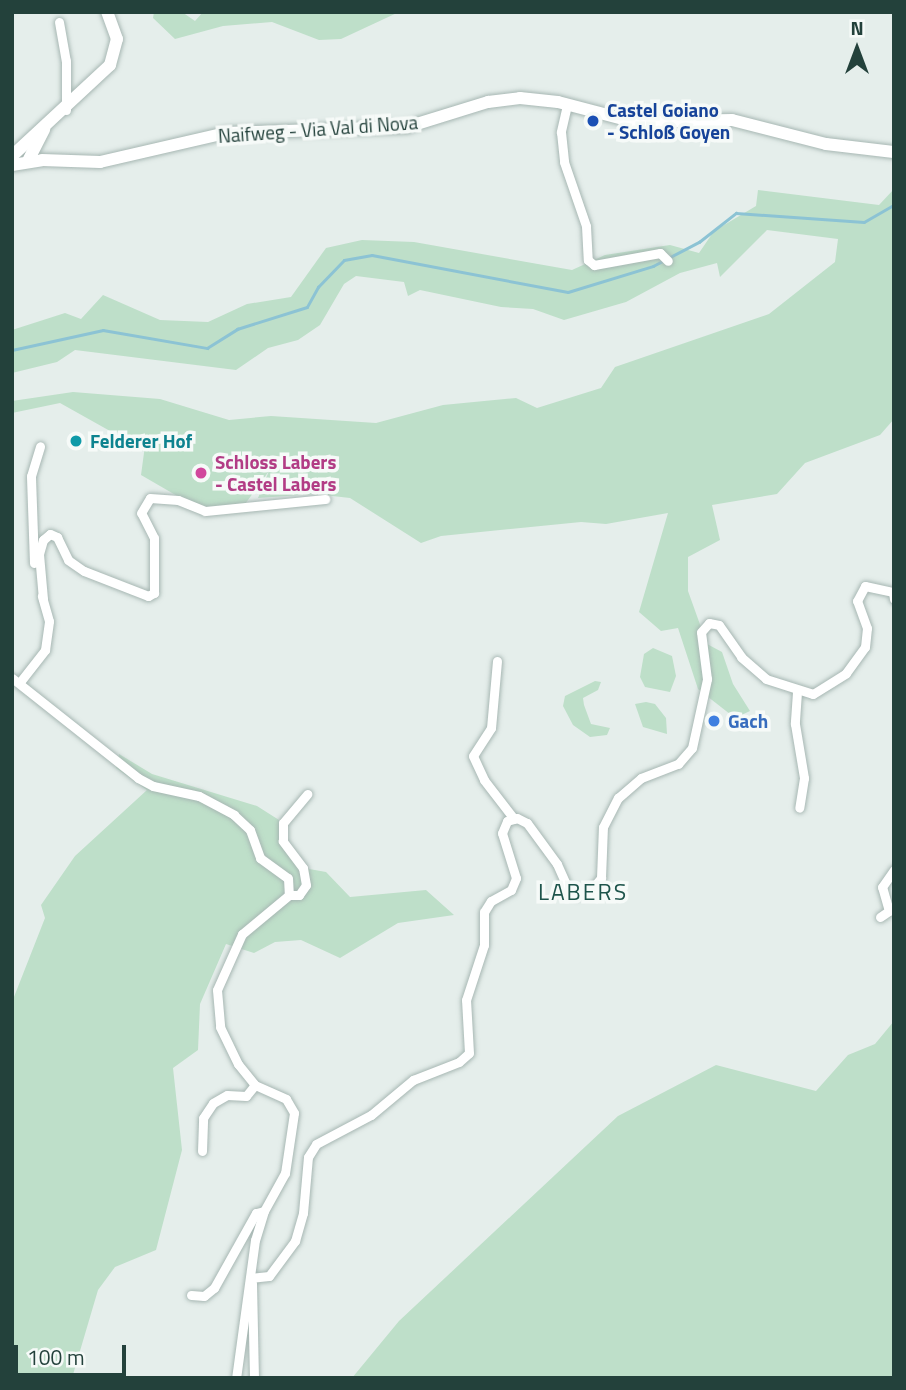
<!DOCTYPE html>
<meta charset="utf-8">
<style>
body{margin:0}
#map{position:relative;width:906px;height:1390px;overflow:hidden;background:#e5eeeb;font-family:"Titillium Web",sans-serif}
div>[style]{position:absolute}
[style*='--x']{left:calc(var(--x)*1px);top:calc(var(--y)*1px);width:calc(var(--w)*1px);rotate:calc(var(--a)*1deg)}
.green>*{inset:0;background:#bedfc9}
.stream>*{height:2.5px;margin:-1.25px;padding:0 1.25px;transform-origin:1.25px;border-radius:1.25px;background:#8cc3d4}
.roads{filter:drop-shadow(0 0 2px #a7b7b3) drop-shadow(0 0 2px #a7b7b3)}
.street>*{height:9px;margin:-4.5px;padding:0 4.5px;transform-origin:4.5px;border-radius:4.5px;background:#fff}
.secondary>*{height:12px;margin:-6px;padding:0 6px;transform-origin:6px;border-radius:6px;background:#fff}
.dots>*{width:19px;height:19px;translate:-50% -50%;box-sizing:border-box;border:4px solid #f6faf8;border-radius:50%}
span{translate:-50% -50%;white-space:nowrap;text-align:center;line-height:1.15;-webkit-text-stroke:7px #f6faf8;paint-order:stroke}
.transit-label{font-size:19px;color:#164399;font-weight:700}
.left{translate:0 -50%;text-align:left}
.street-label{font-size:19px;color:#23413b}
.culture-label{font-size:19px;color:#0d838f;font-weight:700}
.hotel-label{font-size:19px;color:#b23c85;font-weight:700}
.shop-label{font-size:19px;color:#366cbe;font-weight:700}
.quarter-label{font-size:23px;color:#1e544b;letter-spacing:2px}
.frame{position:absolute;inset:0;border:14px solid #23413b;pointer-events:none}
.north{position:absolute;left:822px;top:14px;width:70px;height:70px;-webkit-text-stroke:5px #f6faf8;paint-order:stroke;rotate:0deg;font-size:19px;font-weight:700;line-height:28px;text-align:center;color:#23413b}
.north::after{content:'';display:block;margin:auto;width:24px;height:32px;background:#23413b;clip-path:polygon(50% 0,100% 100%,50% 72%,0 100%)}
.scale{position:absolute;left:14px;top:1345px;width:112px;height:32px;box-sizing:border-box;border:4px solid #23413b;border-top:0;padding-left:9px;font-size:21px;line-height:24px;white-space:nowrap;color:#23413b;-webkit-text-stroke:5px #f6faf8;paint-order:stroke}
</style>
<div id="map">
<div class="green">
<div style="clip-path:polygon(154px 12px,182px 12px,195px 21px,203px 12px,399px 12px,341px 39px,319px 40px,272px 22px,223px 26px,175px 39px,153px 18px)"></div>
<div style="clip-path:polygon(894px 189px,894px 419px,880px 435px,805px 463px,777px 494px,712px 505px,720px 540px,688px 557px,688px 591px,707px 644px,722px 652px,733px 684px,750px 711px,735px 718px,698px 689px,678px 628px,661px 631px,639px 612px,668px 513px,606px 524px,581px 522px,441px 536px,421px 543px,350px 498px,315px 494px,258px 498px,269px 471px,240px 511px,198px 508px,141px 475px,146px 438px,110px 431px,60px 403px,12px 413px,12px 401px,73px 392px,160px 399px,229px 420px,271px 416px,376px 423px,443px 405px,516px 398px,537px 408px,601px 388px,615px 367px,769px 314px,835px 262px,838px 239px,767px 230px,720px 277px,717px 263px,680px 273px,626px 302px,564px 320px,533px 309px,501px 307px,420px 290px,408px 296px,404px 282px,356px 276px,344px 284px,320px 325px,298px 340px,268px 348px,236px 370px,75px 350px,57px 362px,12px 373px,12px 330px,65px 313px,81px 319px,103px 295px,160px 320px,208px 322px,247px 304px,291px 297px,326px 248px,362px 240px,414px 242px,572px 270px,605px 255px,670px 245px,699px 253px,714px 231px,756px 206px,758px 190px,879px 205px)"></div>
<div style="clip-path:polygon(653px 648px,672px 656px,676px 676px,670px 692px,645px 687px,640px 677px,644px 654px)"></div>
<div style="clip-path:polygon(595px 681px,601px 682px,598px 690px,583px 698px,584px 705px,591px 724px,610px 728px,607px 735px,590px 737px,573px 725px,563px 706px,565px 696px)"></div>
<div style="clip-path:polygon(646px 702px,655px 704px,666px 718px,667px 734px,643px 727px,635px 704px)"></div>
<div style="clip-path:polygon(119px 754px,152px 774px,257px 806px,279px 820px,281px 846px,298px 867px,326px 872px,350px 897px,426px 890px,454px 915px,398px 923px,340px 958px,301px 940px,275px 942px,254px 953px,226px 944px,200px 1004px,198px 1050px,173px 1068px,182px 1150px,156px 1250px,115px 1267px,98px 1290px,72px 1378px,12px 1378px,12px 1002px,45px 918px,41px 905px,75px 856px,147px 790px,116px 768px)"></div>
<div style="clip-path:polygon(894px 1021px,894px 1378px,352px 1378px,399px 1321px,618px 1116px,716px 1065px,816px 1091px,848px 1055px,875px 1044px)"></div>
</div>
<div class="stream">
<div style="--x:12;--y:350;--w:93;--a:-12.4"></div>
<div style="--x:103;--y:330;--w:106;--a:9.8"></div>
<div style="--x:207;--y:348;--w:36;--a:-32"></div>
<div style="--x:237;--y:329;--w:73;--a:-17.4"></div>
<div style="--x:307;--y:307;--w:23;--a:-61"></div>
<div style="--x:318;--y:287;--w:37;--a:-46"></div>
<div style="--x:344;--y:260;--w:28;--a:-10"></div>
<div style="--x:372;--y:255;--w:199;--a:10.7"></div>
<div style="--x:568;--y:292;--w:89;--a:-17"></div>
<div style="--x:653;--y:266;--w:52;--a:-27.6"></div>
<div style="--x:699;--y:242;--w:47;--a:-38.1"></div>
<div style="--x:736;--y:213;--w:128;--a:4"></div>
<div style="--x:864;--y:222;--w:34;--a:-30"></div>
</div>
<div class="roads">
<div class="street">
<div style="--x:59;--y:22;--w:40;--a:80"></div>
<div style="--x:66;--y:61;--w:49;--a:90"></div>
<div style="--x:567;--y:105;--w:28;--a:103"></div>
<div style="--x:561;--y:132;--w:30;--a:84"></div>
<div style="--x:564;--y:162;--w:68;--a:71"></div>
<div style="--x:586;--y:226;--w:34;--a:87"></div>
<div style="--x:588;--y:260;--w:8;--a:40"></div>
<div style="--x:594;--y:265;--w:67;--a:-10.3"></div>
<div style="--x:660;--y:253;--w:11;--a:45"></div>
<div style="--x:34;--y:563;--w:87;--a:-92"></div>
<div style="--x:31;--y:476;--w:31;--a:-73"></div>
<div style="--x:43;--y:599;--w:45;--a:-95.1"></div>
<div style="--x:39;--y:554;--w:15;--a:-74"></div>
<div style="--x:43;--y:540;--w:9;--a:-41"></div>
<div style="--x:50;--y:534;--w:8;--a:23"></div>
<div style="--x:57;--y:537;--w:25;--a:64"></div>
<div style="--x:68;--y:560;--w:19;--a:35"></div>
<div style="--x:84;--y:571;--w:69;--a:21.3"></div>
<div style="--x:148;--y:596;--w:7;--a:-27"></div>
<div style="--x:154;--y:593;--w:55;--a:-90"></div>
<div style="--x:154;--y:538;--w:28;--a:-117"></div>
<div style="--x:141;--y:513;--w:17;--a:-59"></div>
<div style="--x:150;--y:498;--w:28;--a:4"></div>
<div style="--x:178;--y:500;--w:29;--a:22"></div>
<div style="--x:205;--y:511;--w:121;--a:-5.7"></div>
<div style="--x:497;--y:661;--w:67;--a:95.1"></div>
<div style="--x:491;--y:728;--w:33;--a:123"></div>
<div style="--x:473;--y:756;--w:26;--a:65"></div>
<div style="--x:484;--y:780;--w:49;--a:52.4"></div>
<div style="--x:12;--y:678;--w:161;--a:38.4"></div>
<div style="--x:138;--y:778;--w:17;--a:28"></div>
<div style="--x:153;--y:786;--w:47;--a:12.3"></div>
<div style="--x:199;--y:796;--w:40;--a:28"></div>
<div style="--x:234;--y:815;--w:22;--a:43"></div>
<div style="--x:250;--y:830;--w:30;--a:70"></div>
<div style="--x:260;--y:858;--w:34;--a:36"></div>
<div style="--x:288;--y:878;--w:17;--a:87"></div>
<div style="--x:289;--y:895;--w:61;--a:140.3"></div>
<div style="--x:242;--y:934;--w:61;--a:114.1"></div>
<div style="--x:217;--y:990;--w:37;--a:85"></div>
<div style="--x:220;--y:1027;--w:41;--a:64.1"></div>
<div style="--x:238;--y:1064;--w:27;--a:51"></div>
<div style="--x:255;--y:1085;--w:34;--a:24"></div>
<div style="--x:286;--y:1099;--w:16;--a:60"></div>
<div style="--x:294;--y:1113;--w:61;--a:98.5"></div>
<div style="--x:285;--y:1173;--w:43;--a:118.9"></div>
<div style="--x:264;--y:1211;--w:30;--a:107"></div>
<div style="--x:255;--y:1240;--w:139;--a:97.8"></div>
<div style="--x:20;--y:682;--w:41;--a:-52"></div>
<div style="--x:45;--y:650;--w:29;--a:-82"></div>
<div style="--x:49;--y:621;--w:26;--a:-106"></div>
<div style="--x:797;--y:692;--w:32;--a:94"></div>
<div style="--x:795;--y:724;--w:55;--a:80.5"></div>
<div style="--x:804;--y:778;--w:30;--a:99"></div>
<div style="--x:289;--y:895;--w:10;--a:0"></div>
<div style="--x:299;--y:895;--w:12;--a:-55"></div>
<div style="--x:306;--y:885;--w:17;--a:-100"></div>
<div style="--x:303;--y:868;--w:34;--a:-127"></div>
<div style="--x:283;--y:841;--w:18;--a:-90"></div>
<div style="--x:283;--y:823;--w:38;--a:-50"></div>
<div style="--x:880;--y:917;--w:11;--a:-34"></div>
<div style="--x:889;--y:911;--w:25;--a:-106"></div>
<div style="--x:882;--y:887;--w:21;--a:-55"></div>
<div style="--x:202;--y:1151;--w:33;--a:-88"></div>
<div style="--x:203;--y:1118;--w:18;--a:-56"></div>
<div style="--x:213;--y:1103;--w:16;--a:-30"></div>
<div style="--x:227;--y:1095;--w:19;--a:3"></div>
<div style="--x:246;--y:1096;--w:14;--a:-51"></div>
<div style="--x:250;--y:1278;--w:19;--a:-6"></div>
<div style="--x:269;--y:1276;--w:44;--a:-53.4"></div>
<div style="--x:295;--y:1241;--w:29;--a:-74"></div>
<div style="--x:303;--y:1213;--w:56;--a:-84.9"></div>
<div style="--x:308;--y:1157;--w:15;--a:-58"></div>
<div style="--x:316;--y:1144;--w:62;--a:-27.8"></div>
<div style="--x:371;--y:1115;--w:55;--a:-39.8"></div>
<div style="--x:413;--y:1080;--w:49;--a:-21.4"></div>
<div style="--x:459;--y:1062;--w:13;--a:-42"></div>
<div style="--x:469;--y:1053;--w:53;--a:-93.2"></div>
<div style="--x:466;--y:1000;--w:58;--a:-71.9"></div>
<div style="--x:484;--y:945;--w:33;--a:-90"></div>
<div style="--x:484;--y:912;--w:13;--a:-58"></div>
<div style="--x:491;--y:901;--w:23;--a:-29"></div>
<div style="--x:511;--y:890;--w:13;--a:-67"></div>
<div style="--x:516;--y:878;--w:47;--a:-107.3"></div>
<div style="--x:502;--y:833;--w:13;--a:-67"></div>
<div style="--x:507;--y:821;--w:10;--a:-17"></div>
<div style="--x:517;--y:818;--w:11;--a:27"></div>
<div style="--x:527;--y:823;--w:51;--a:53.8"></div>
<div style="--x:557;--y:864;--w:27;--a:66"></div>
<div style="--x:568;--y:889;--w:9;--a:32"></div>
<div style="--x:576;--y:894;--w:16;--a:-15"></div>
<div style="--x:591;--y:890;--w:16;--a:-50"></div>
<div style="--x:601;--y:878;--w:51;--a:-87.8"></div>
<div style="--x:603;--y:827;--w:33;--a:-63"></div>
<div style="--x:618;--y:798;--w:30;--a:-41"></div>
<div style="--x:641;--y:778;--w:40;--a:-21"></div>
<div style="--x:678;--y:764;--w:21;--a:-49"></div>
<div style="--x:692;--y:748;--w:71;--a:-77.7"></div>
<div style="--x:707;--y:679;--w:47;--a:-97.3"></div>
<div style="--x:701;--y:632;--w:12;--a:-48"></div>
<div style="--x:709;--y:623;--w:10;--a:11"></div>
<div style="--x:719;--y:625;--w:39;--a:55"></div>
<div style="--x:741;--y:657;--w:33;--a:41"></div>
<div style="--x:766;--y:679;--w:49;--a:17.7"></div>
<div style="--x:813;--y:694;--w:39;--a:-32"></div>
<div style="--x:846;--y:673;--w:32;--a:-54"></div>
<div style="--x:865;--y:647;--w:19;--a:-84"></div>
<div style="--x:867;--y:628;--w:29;--a:-110"></div>
<div style="--x:857;--y:601;--w:17;--a:-62"></div>
<div style="--x:865;--y:586;--w:29;--a:12"></div>
<div style="--x:893;--y:592;--w:7;--a:82"></div>
<div style="--x:252;--y:1283;--w:95;--a:88.8"></div>
<div style="--x:191;--y:1295;--w:13;--a:4"></div>
<div style="--x:204;--y:1296;--w:13;--a:-39"></div>
<div style="--x:214;--y:1288;--w:86;--a:-60.8"></div>
<div style="--x:256;--y:1213;--w:8;--a:-14"></div>
</div>
<div class="secondary">
<div style="--x:12;--y:156;--w:134;--a:-42.9"></div>
<div style="--x:110;--y:65;--w:27;--a:-75"></div>
<div style="--x:117;--y:39;--w:29;--a:-110"></div>
<div style="--x:28;--y:161;--w:36;--a:-63"></div>
<div style="--x:12;--y:165;--w:30;--a:-9"></div>
<div style="--x:42;--y:160;--w:58;--a:2"></div>
<div style="--x:100;--y:162;--w:129;--a:-13"></div>
<div style="--x:226;--y:133;--w:181;--a:-1.9"></div>
<div style="--x:407;--y:127;--w:85;--a:-17.2"></div>
<div style="--x:488;--y:102;--w:32;--a:-7"></div>
<div style="--x:520;--y:98;--w:38;--a:6"></div>
<div style="--x:558;--y:102;--w:79;--a:14.7"></div>
<div style="--x:634;--y:122;--w:98;--a:-1.2"></div>
<div style="--x:732;--y:120;--w:97;--a:14.3"></div>
<div style="--x:826;--y:144;--w:68;--a:6.7"></div>
</div>
</div>
<div class="dots">
<div style="left:593px;top:121px;background:#1a4fb4"></div>
<div style="left:76px;top:441px;background:#0f9aa8"></div>
<div style="left:201px;top:473px;background:#d1479c"></div>
<div style="left:714px;top:721px;background:#3f7fe0"></div>
</div>
<div class="transit-label">
<span class="left" style="left:607px;top:121px">Castel Goiano<br>- Schloß Goyen</span>
</div>
<div class="street-label">
<span style="left:318px;top:129px;rotate:-4deg">Naifweg - Via Val di Nova</span>
</div>
<div class="culture-label">
<span class="left" style="left:90px;top:441px">Felderer Hof</span>
</div>
<div class="hotel-label">
<span class="left" style="left:215px;top:473px">Schloss Labers<br>- Castel Labers</span>
</div>
<div class="shop-label">
<span class="left" style="left:728px;top:721px">Gach</span>
</div>
<div class="quarter-label">
<span style="left:583px;top:892px">LABERS</span>
</div>
<div class="frame"></div>
<div class="north">N</div>
<div class="scale">100 m</div>
</div>
